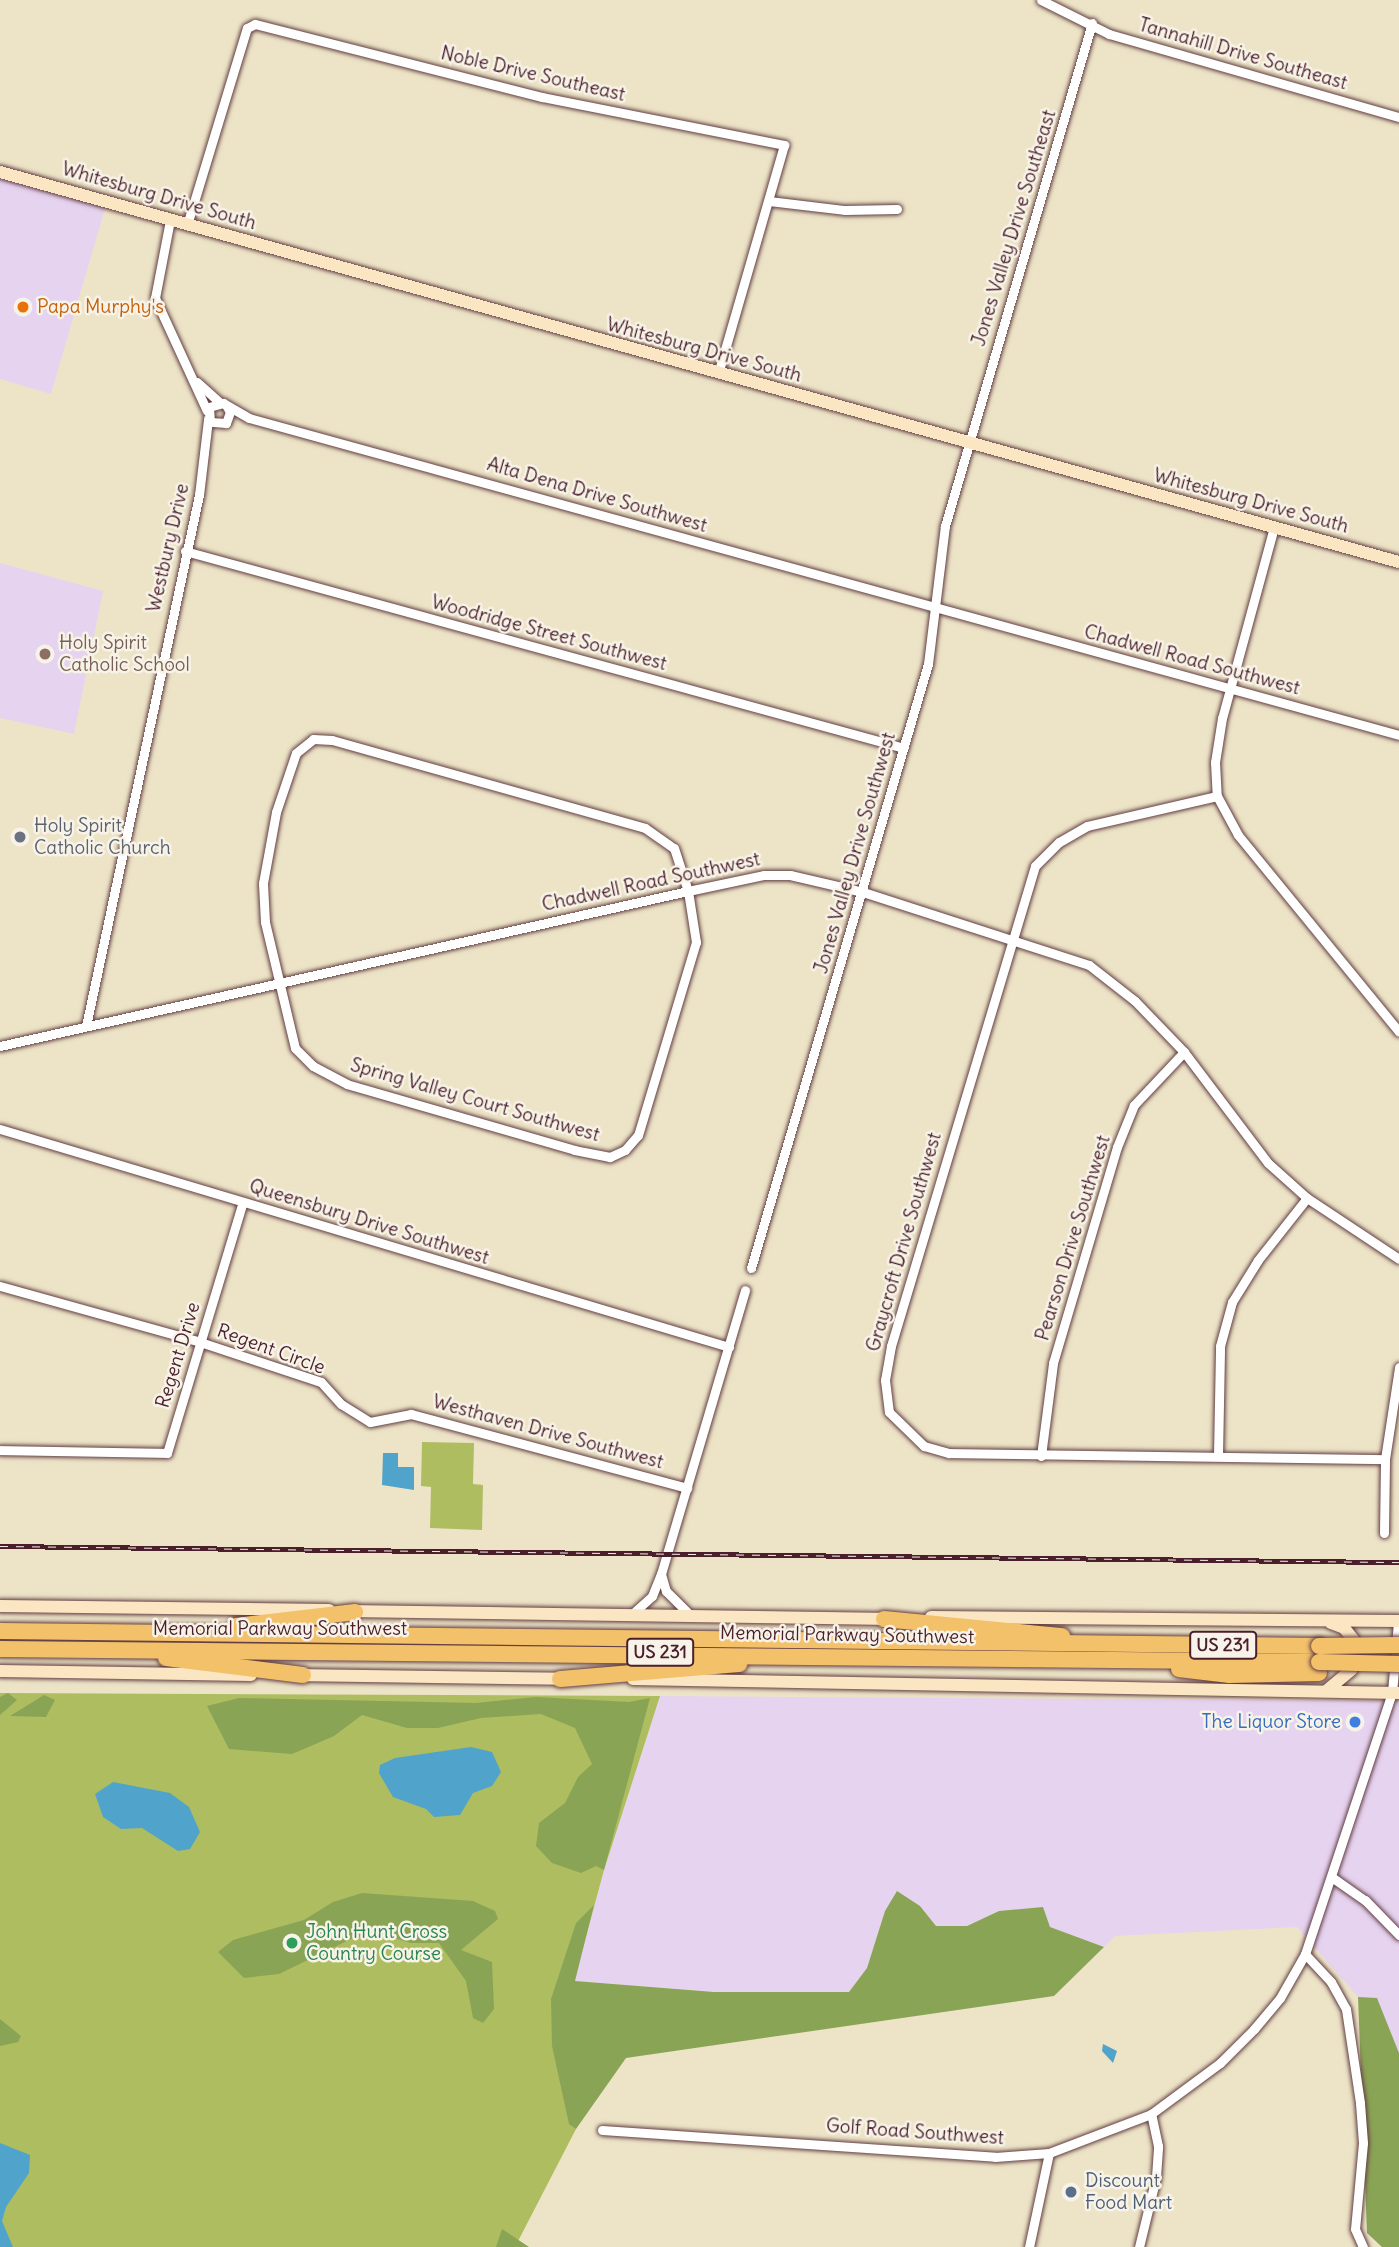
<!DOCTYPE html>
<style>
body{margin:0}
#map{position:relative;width:1399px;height:2247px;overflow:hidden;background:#ede4c7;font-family:Delius,sans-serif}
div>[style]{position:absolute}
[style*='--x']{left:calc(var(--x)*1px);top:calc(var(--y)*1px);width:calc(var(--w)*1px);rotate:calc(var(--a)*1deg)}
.built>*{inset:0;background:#e6d3f0}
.green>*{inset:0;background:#adbd60}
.forest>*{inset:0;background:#8aa456}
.water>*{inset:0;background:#50a4cb}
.roads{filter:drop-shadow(0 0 2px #623d42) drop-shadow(0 0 2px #623d42)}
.street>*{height:9px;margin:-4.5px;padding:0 4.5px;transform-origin:4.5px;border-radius:4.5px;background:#fff}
.secondary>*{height:12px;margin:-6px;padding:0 6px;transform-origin:6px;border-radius:6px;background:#fbe6c4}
.highway>*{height:16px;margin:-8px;padding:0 8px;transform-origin:8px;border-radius:8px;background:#f4c16b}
.rail>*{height:5px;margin-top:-2.5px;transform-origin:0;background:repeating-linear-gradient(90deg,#f7f3e8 0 8px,#4a1f2b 0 16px);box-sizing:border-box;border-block:2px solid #4a1f2b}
.bridges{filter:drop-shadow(0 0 2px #623d42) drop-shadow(0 0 2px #623d42)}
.highway-bridge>*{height:16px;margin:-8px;padding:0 8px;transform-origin:8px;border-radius:8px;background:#f4c16b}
.dots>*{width:19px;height:19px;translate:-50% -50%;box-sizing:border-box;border:4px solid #f7f3e8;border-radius:50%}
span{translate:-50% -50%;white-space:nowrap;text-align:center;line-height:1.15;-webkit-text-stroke:5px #f7f3e8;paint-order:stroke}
.shield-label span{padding:2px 5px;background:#f7f3e8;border:2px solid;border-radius:5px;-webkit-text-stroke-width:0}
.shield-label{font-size:18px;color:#4a1f2b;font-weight:700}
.street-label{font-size:19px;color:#4a1f2b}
.food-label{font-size:19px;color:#c56008}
.left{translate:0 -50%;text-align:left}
.education-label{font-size:19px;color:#785e54}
.worship-label{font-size:19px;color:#5b616d}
.shop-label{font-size:19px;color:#366cbe}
.right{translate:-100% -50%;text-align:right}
.leisure-label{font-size:19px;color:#27864d}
.service-label{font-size:19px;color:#4e5e75}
</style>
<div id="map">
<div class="built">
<div style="clip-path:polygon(0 165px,108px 198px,51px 394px,0 379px)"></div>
<div style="clip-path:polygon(0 563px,103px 591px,74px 734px,0 718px)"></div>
<div style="clip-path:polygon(660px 1696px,1399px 1701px,1399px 2053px,1377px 1999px,1358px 1997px,1297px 1927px,1115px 1936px,1104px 1947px,999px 1911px,967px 1926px,936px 1926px,920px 1906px,885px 1911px,867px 1968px,849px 1992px,714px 1992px,574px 1981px,604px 1870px)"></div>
</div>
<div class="green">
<div style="clip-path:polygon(422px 1442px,474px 1443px,473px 1484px,483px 1485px,482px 1530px,430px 1528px,431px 1487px,421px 1486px)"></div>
<div style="clip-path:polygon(0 1693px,660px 1696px,604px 1870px,574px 1981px,576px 2129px,515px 2247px,0 2247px)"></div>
</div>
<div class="forest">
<div style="clip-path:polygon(8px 1693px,17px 1700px,0 1715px,0 1697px)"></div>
<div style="clip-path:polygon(44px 1695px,55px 1700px,46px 1717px,10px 1716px)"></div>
<div style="clip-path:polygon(536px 1697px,629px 1702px,650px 1698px,604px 1870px,596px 1866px,581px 1873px,552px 1863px,536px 1846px,539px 1823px,565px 1803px,578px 1777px,592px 1764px,575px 1728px,541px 1714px,481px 1718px,438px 1728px,407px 1728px,362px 1715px,334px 1736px,292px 1754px,229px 1749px,207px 1706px,239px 1698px,476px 1703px)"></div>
<div style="clip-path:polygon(897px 1891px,920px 1906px,936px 1926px,967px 1926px,999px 1911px,1043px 1907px,1050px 1927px,1104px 1947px,1054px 1996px,626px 2058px,576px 2129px,569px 2124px,552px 2046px,551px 1999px,576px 1923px,594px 1905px,575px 1981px,714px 1992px,849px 1992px,867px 1968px,885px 1911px)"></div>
<div style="clip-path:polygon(362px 1893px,473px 1901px,495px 1911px,498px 1919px,461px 1950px,492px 1962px,494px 2009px,483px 2023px,473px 2018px,466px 1981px,439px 1943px,411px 1943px,379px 1934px,351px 1939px,279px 1974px,244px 1978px,218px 1952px,233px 1940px,304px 1920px,333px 1902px)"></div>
<div style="clip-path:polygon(1358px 1997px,1377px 1998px,1399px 2053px,1399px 2247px,1382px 2247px,1367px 2233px)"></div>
<div style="clip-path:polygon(0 2019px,21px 2036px,18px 2042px,0 2046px)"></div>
<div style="clip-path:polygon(502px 2229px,529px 2247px,496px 2247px)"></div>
</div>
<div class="water">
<div style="clip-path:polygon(383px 1453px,398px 1453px,398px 1467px,414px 1467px,414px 1490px,382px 1485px)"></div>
<div style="clip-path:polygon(471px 1747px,492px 1752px,501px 1772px,492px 1786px,473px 1793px,460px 1815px,434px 1817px,426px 1809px,393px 1797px,379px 1773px,380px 1765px,395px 1758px)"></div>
<div style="clip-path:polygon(113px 1782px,170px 1793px,189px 1807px,200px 1832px,190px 1849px,178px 1851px,142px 1828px,121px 1829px,103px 1817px,95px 1794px)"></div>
<div style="clip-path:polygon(1103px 2044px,1117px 2051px,1113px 2063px,1102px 2051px)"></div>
<div style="clip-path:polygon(0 2143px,30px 2155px,29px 2173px,6px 2207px,2px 2221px,13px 2247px,0 2247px)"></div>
</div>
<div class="roads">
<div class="street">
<div style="--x:1041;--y:0;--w:76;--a:26.6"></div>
<div style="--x:1109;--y:34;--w:302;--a:16"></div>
<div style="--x:769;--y:201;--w:77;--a:6.8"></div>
<div style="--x:845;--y:210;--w:52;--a:-1.1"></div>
<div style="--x:170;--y:220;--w:79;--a:100.9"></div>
<div style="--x:155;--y:298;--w:124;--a:65.3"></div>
<div style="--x:187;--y:225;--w:206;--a:-73.1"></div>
<div style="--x:247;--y:28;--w:9;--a:-27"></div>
<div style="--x:255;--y:24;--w:296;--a:14.3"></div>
<div style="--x:542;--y:97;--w:247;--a:11.2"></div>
<div style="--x:784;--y:145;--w:237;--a:106.1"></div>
<div style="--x:197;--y:382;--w:30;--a:42"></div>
<div style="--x:226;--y:405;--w:8;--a:60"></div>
<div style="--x:230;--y:412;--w:12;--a:110"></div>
<div style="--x:226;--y:423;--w:16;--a:-176"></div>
<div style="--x:210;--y:422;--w:15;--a:-94"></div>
<div style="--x:209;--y:407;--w:15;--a:-16"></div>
<div style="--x:223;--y:403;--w:30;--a:30"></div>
<div style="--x:249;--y:418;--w:1193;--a:15.41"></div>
<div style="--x:1274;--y:527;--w:198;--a:105.2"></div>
<div style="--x:1222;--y:718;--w:45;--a:99"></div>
<div style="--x:1215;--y:762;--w:34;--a:87"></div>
<div style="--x:1217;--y:796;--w:44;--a:61.7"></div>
<div style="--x:1238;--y:835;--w:254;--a:50.7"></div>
<div style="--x:185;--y:551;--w:745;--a:15.32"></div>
<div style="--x:313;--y:739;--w:19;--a:3"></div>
<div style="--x:332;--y:740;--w:325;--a:15.7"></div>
<div style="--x:645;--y:828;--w:35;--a:35"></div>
<div style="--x:674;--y:848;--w:45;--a:72"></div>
<div style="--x:688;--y:891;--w:52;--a:81.1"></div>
<div style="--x:696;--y:942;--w:202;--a:106.7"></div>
<div style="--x:638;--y:1135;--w:20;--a:131"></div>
<div style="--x:625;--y:1150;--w:17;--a:155"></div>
<div style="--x:610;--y:1157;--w:36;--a:-169"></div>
<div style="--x:575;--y:1150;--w:237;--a:-163.9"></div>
<div style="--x:347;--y:1084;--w:38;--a:-152"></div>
<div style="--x:313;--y:1066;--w:25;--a:-135"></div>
<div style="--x:295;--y:1048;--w:130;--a:-103.4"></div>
<div style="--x:265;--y:922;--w:39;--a:-93"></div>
<div style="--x:263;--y:883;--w:72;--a:-79.6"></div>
<div style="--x:276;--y:812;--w:62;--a:-71.3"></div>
<div style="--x:296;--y:753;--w:22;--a:-39"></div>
<div style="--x:1217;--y:796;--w:133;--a:167"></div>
<div style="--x:1087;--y:826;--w:32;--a:150"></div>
<div style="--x:1059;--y:842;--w:34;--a:135"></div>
<div style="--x:1035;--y:866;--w:501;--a:106.7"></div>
<div style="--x:891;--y:1346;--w:35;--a:100"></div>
<div style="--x:885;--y:1380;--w:32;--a:83"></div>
<div style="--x:889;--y:1412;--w:49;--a:44.2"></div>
<div style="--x:924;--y:1446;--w:26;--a:16"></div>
<div style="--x:949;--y:1453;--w:436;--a:0.8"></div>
<div style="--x:86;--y:1026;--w:543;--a:-77.99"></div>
<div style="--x:199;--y:495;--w:77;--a:-83.2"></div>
<div style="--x:0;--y:1046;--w:705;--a:-12.7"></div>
<div style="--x:688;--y:891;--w:78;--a:-11.9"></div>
<div style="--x:764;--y:875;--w:26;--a:0"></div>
<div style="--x:790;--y:875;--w:75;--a:13.1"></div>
<div style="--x:863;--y:892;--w:237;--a:17.9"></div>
<div style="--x:1089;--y:965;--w:58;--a:38"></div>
<div style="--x:1135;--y:1001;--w:71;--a:46.1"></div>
<div style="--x:1184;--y:1052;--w:139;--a:52.9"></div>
<div style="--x:1268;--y:1163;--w:52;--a:41.9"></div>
<div style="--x:1307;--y:1198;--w:110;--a:33.5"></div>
<div style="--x:0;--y:1129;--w:761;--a:16.65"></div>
<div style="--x:751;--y:1268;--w:629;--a:-73.67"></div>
<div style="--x:928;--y:664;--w:139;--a:-83"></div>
<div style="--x:945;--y:526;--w:524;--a:-73.71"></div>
<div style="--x:0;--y:1286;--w:208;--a:15.6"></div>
<div style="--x:200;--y:1342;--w:127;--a:18.3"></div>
<div style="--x:321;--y:1382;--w:30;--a:48"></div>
<div style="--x:341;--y:1404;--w:34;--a:32"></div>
<div style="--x:370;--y:1422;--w:42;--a:-11"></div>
<div style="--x:411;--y:1414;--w:286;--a:15"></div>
<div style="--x:0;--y:1450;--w:167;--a:1"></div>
<div style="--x:167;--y:1453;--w:262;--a:-73.2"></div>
<div style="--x:1218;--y:1455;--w:109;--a:-88.9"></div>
<div style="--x:1220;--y:1346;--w:46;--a:-74.7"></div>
<div style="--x:1232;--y:1302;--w:49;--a:-58.2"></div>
<div style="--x:1258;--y:1260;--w:79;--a:-51.7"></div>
<div style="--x:1041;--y:1456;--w:94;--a:-82.6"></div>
<div style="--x:1053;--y:1363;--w:225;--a:-73.5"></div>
<div style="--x:1117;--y:1147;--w:45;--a:-68"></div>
<div style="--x:1134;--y:1105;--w:73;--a:-46.7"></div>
<div style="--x:1384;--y:1533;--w:74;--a:-89.2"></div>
<div style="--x:1385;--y:1459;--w:93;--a:-81.3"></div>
<div style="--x:661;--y:1574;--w:18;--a:74"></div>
<div style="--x:666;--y:1591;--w:34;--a:45"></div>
<div style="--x:631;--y:1615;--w:28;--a:-42"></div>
<div style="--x:652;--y:1596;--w:24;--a:-68"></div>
<div style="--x:661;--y:1574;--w:296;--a:-73.5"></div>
<div style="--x:1333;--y:1878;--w:39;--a:35"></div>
<div style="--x:1365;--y:1900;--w:49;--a:45.8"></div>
<div style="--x:1305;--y:1954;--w:38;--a:47"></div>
<div style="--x:1331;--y:1982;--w:31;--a:61"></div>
<div style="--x:1346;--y:2009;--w:95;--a:81.5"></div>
<div style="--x:1360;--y:2103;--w:40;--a:85.7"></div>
<div style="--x:1363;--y:2143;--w:86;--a:95.3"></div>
<div style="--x:1355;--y:2229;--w:20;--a:66"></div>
<div style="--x:602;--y:2130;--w:394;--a:3.9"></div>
<div style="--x:995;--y:2157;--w:54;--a:-4.2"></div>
<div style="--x:1049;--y:2153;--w:109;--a:-20.9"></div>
<div style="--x:1151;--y:2114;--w:86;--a:-36.5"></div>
<div style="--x:1220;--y:2063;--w:48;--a:-45"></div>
<div style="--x:1254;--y:2029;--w:40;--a:-50"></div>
<div style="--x:1280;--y:1998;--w:51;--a:-60.4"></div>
<div style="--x:1305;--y:1954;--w:275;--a:-71.6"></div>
<div style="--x:1392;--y:1693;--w:72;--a:-85.2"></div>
<div style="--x:1029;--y:2247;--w:96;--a:-78"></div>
<div style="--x:1139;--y:2247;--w:72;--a:-76.3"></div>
<div style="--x:1156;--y:2177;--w:31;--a:-86"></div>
<div style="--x:1158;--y:2146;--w:33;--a:-102"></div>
</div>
<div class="secondary">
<div style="--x:0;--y:172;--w:1452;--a:15.58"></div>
<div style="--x:0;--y:1606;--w:329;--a:0.7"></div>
<div style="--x:347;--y:1611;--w:545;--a:0.84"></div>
<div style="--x:931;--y:1617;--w:468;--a:0.5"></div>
<div style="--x:0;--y:1671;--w:251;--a:0.9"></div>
<div style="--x:294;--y:1675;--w:272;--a:0.8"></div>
<div style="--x:633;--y:1679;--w:766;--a:1.05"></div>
<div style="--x:1326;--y:1691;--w:33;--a:-40"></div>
<div style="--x:1351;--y:1670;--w:16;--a:-72"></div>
<div style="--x:1356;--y:1655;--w:16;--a:-101"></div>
<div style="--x:1353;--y:1639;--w:14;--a:-129"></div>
<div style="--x:1344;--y:1628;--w:14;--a:-159"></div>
</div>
<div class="highway">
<div style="--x:884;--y:1619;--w:179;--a:5.5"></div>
<div style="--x:236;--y:1626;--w:120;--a:-6.7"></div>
<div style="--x:0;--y:1631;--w:1319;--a:0.65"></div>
<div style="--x:0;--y:1649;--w:1319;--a:0.56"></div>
<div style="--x:166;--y:1658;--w:138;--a:7.1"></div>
<div style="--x:1179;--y:1669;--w:51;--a:6.7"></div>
<div style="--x:1230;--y:1675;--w:89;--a:-1.3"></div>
<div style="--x:560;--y:1679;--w:180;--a:-4.8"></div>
</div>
</div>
<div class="rail">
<div style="--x:0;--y:1546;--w:1399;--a:0.66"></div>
</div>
<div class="bridges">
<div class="highway-bridge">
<div style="--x:1319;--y:1646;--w:80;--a:-0.7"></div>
<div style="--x:1319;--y:1662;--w:80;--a:1.4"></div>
</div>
</div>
<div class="dots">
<div style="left:23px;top:307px;background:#e8710a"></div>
<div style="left:45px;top:654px;background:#8d6e63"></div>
<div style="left:20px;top:837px;background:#6b7280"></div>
<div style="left:1355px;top:1722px;background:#3f7fe0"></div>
<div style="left:292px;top:1943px;background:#2e9e5b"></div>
<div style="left:1071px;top:2192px;background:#5c6f8a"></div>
</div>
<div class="shield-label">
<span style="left:1223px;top:1645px">US 231</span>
<span style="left:660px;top:1652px">US 231</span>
</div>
<div class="street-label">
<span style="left:1243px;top:54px;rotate:16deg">Tannahill Drive Southeast</span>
<span style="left:533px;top:74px;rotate:13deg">Noble Drive Southeast</span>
<span style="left:159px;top:196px;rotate:16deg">Whitesburg Drive South</span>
<span style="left:1014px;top:228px;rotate:-73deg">Jones Valley Drive Southeast</span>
<span style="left:704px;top:350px;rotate:15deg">Whitesburg Drive South</span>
<span style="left:597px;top:495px;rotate:16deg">Alta Dena Drive Southwest</span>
<span style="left:1251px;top:501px;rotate:15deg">Whitesburg Drive South</span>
<span style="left:168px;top:548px;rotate:-77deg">Westbury Drive</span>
<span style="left:549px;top:633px;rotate:15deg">Woodridge Street Southwest</span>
<span style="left:1192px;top:660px;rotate:15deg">Chadwell Road Southwest</span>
<span style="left:855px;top:853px;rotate:-74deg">Jones Valley Drive Southwest</span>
<span style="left:651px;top:882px;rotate:-12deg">Chadwell Road Southwest</span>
<span style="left:475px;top:1100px;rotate:16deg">Spring Valley Court Southwest</span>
<span style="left:369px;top:1222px;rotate:17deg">Queensbury Drive Southwest</span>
<span style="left:1073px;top:1238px;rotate:-73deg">Pearson Drive Southwest</span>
<span style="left:904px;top:1242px;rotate:-74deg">Graycroft Drive Southwest</span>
<span style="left:271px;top:1349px;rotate:20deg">Regent Circle</span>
<span style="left:178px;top:1355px;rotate:-73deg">Regent Drive</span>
<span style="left:548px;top:1432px;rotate:15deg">Westhaven Drive Southwest</span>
<span style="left:280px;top:1629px">Memorial Parkway Southwest</span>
<span style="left:847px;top:1635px;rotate:1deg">Memorial Parkway Southwest</span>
<span style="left:915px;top:2132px;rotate:4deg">Golf Road Southwest</span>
</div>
<div class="food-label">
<span class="left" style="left:37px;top:307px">Papa Murphy's</span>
</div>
<div class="education-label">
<span class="left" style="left:59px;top:654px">Holy Spirit<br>Catholic School</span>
</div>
<div class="worship-label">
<span class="left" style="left:34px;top:837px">Holy Spirit<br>Catholic Church</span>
</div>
<div class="shop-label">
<span class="right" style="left:1341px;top:1722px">The Liquor Store</span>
</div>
<div class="leisure-label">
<span class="left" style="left:306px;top:1943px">John Hunt Cross<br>Country Course</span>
</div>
<div class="service-label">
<span class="left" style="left:1085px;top:2192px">Discount<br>Food Mart</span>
</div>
</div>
